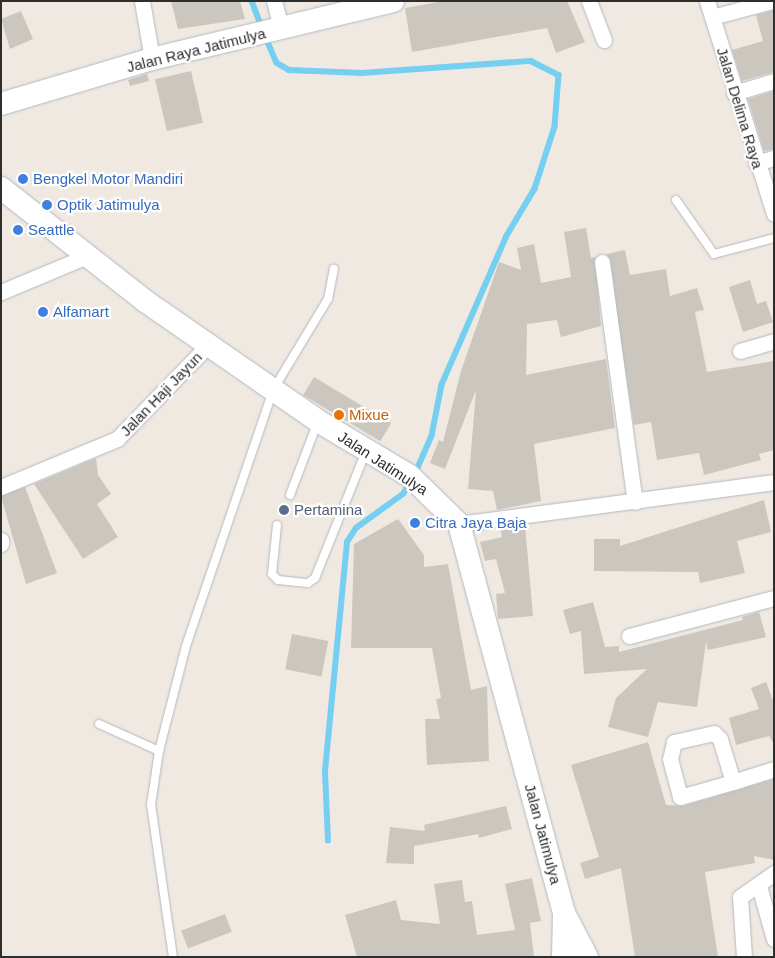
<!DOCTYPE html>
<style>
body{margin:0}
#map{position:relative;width:775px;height:958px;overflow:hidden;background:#efe9e1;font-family:Helvetica,sans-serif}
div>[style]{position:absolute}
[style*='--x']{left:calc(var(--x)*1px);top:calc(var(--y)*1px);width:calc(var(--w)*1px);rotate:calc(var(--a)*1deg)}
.stream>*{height:5.5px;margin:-2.75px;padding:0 2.75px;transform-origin:2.75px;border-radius:2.75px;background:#75cff0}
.building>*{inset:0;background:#cbc7bf;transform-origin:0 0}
.roads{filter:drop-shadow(0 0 1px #b4b7c1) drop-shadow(0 0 1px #b4b7c1)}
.lane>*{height:8px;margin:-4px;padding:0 4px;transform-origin:4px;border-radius:4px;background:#fff}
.street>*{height:15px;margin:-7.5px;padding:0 7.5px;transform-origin:7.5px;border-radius:7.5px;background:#fff}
.secondary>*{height:22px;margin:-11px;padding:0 11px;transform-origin:11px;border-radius:11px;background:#fff}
.dots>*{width:14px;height:14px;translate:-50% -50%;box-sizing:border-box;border:2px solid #fff;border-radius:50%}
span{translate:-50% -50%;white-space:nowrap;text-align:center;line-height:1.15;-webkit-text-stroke:4.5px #fff;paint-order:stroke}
.street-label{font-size:15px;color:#2e2e2e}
.shop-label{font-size:15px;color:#366cbe}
.left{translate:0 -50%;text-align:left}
.food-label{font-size:15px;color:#c56008}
.service-label{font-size:15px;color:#4e5e75}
.frame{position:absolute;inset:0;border:2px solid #2e2e2e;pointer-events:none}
</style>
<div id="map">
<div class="stream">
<div style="--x:252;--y:1;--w:28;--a:69"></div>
<div style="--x:265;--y:35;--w:30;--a:67"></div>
<div style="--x:277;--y:63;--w:14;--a:30"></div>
<div style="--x:289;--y:70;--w:73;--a:2.4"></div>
<div style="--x:362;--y:73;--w:169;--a:-4.1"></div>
<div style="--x:531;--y:61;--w:31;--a:27"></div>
<div style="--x:559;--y:75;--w:52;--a:94.4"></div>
<div style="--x:555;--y:127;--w:65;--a:107.9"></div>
<div style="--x:535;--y:189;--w:55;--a:120.8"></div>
<div style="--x:507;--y:236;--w:163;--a:113.6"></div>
<div style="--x:442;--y:385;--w:52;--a:101.1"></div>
<div style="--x:432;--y:436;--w:43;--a:113.6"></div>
<div style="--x:328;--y:841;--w:70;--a:-92.5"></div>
<div style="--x:325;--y:771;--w:230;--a:-84.5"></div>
<div style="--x:347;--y:542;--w:17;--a:-57"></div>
<div style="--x:356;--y:528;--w:58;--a:-35.9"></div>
<div style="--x:403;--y:494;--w:13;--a:-58"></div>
</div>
<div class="building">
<div style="clip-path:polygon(171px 1px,240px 1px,245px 19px,178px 29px)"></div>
<div style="clip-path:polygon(444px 1px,567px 1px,585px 42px,556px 53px,547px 28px,412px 52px,405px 8px)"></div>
<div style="clip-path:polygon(774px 10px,774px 72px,742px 81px,732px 50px,763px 41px,756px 15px)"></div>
<div style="clip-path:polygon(21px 11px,33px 39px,10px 49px,1px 19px)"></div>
<div style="left:191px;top:71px;width:53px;height:37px;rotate:77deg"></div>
<div style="clip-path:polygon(147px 74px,149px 81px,130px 86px,128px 80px)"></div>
<div style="clip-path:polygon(774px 91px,774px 149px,764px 151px,748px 99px)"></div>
<div style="clip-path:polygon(586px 228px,591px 258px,595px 257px,601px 326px,561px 337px,557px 320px,527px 324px,526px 375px,606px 359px,615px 428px,534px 444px,541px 501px,497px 510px,493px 491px,468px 489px,476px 390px,445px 469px,430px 463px,439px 440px,443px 442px,461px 371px,499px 262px,521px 270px,517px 248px,534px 244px,541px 283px,571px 277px,564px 232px)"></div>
<div style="clip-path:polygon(625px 250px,630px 275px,666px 269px,670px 296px,697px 288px,704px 310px,695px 312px,707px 372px,774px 361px,774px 450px,759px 454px,761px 460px,704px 475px,699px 453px,657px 460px,651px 422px,634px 425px,607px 254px)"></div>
<div style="clip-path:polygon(750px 280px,757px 304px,766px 301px,773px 322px,743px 332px,729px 287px)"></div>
<div style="left:314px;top:377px;width:90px;height:21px;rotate:31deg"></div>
<div style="clip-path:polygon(96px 458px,98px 475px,111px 494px,97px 504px,118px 537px,83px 559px,34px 484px)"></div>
<div style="clip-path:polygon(25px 487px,57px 573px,26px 584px,1px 496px)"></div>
<div style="clip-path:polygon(764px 500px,771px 532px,737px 541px,745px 573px,700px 583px,698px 572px,594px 571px,594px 539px,620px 539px,620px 546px)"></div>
<div style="clip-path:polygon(398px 519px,424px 555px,424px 567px,448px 564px,471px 690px,487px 686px,489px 761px,427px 765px,425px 719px,440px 719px,436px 699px,441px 698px,432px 648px,351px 648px,354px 544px)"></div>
<div style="clip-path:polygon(525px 525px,533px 616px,498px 619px,496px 594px,505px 593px,496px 559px,485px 561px,480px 542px,502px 537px,500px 528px)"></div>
<div style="clip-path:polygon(593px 602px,605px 647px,619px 646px,619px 652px,743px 620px,742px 617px,759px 612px,766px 637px,708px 650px,706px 642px,697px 707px,658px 702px,648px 737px,608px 727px,616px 698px,647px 669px,584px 674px,581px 631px,570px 634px,563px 610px)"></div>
<div style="left:292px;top:634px;width:37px;height:36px;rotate:11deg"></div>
<div style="clip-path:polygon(766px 682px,774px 703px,774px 744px,769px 736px,736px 745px,729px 718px,759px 709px,751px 688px)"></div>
<div style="clip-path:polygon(648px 742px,666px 805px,683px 806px,774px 779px,774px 860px,754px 856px,755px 863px,705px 872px,718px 957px,635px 957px,621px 868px,585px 879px,580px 863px,599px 857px,571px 765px)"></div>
<div style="clip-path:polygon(506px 806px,512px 829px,479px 838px,478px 834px,414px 846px,414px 864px,386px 863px,390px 827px,425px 831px,424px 825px)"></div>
<div style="clip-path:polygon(532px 878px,541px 921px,530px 923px,534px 957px,357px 957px,345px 915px,396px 900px,401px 920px,440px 924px,434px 884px,462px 880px,465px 902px,472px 901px,477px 935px,515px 930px,505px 884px)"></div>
<div style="left:225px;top:914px;width:19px;height:47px;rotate:69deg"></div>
</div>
<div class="roads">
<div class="lane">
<div style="--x:676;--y:200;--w:66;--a:54.9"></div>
<div style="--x:714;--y:254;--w:62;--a:-14.9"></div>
<div style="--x:290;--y:495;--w:76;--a:-69.2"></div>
<div style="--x:277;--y:525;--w:49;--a:95.8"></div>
<div style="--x:272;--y:574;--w:8;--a:45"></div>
<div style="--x:278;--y:580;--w:30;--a:6"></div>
<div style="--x:308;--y:583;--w:9;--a:-36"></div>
<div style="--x:315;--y:578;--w:137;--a:-68.1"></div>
<div style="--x:99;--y:724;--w:66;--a:24.2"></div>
<div style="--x:173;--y:957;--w:154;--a:-98.2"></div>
<div style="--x:151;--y:805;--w:55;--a:-81.6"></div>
<div style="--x:159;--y:751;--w:108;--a:-75.6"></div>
<div style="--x:186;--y:646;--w:270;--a:-71.2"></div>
<div style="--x:273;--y:390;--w:106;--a:-58.9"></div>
<div style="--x:328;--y:299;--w:31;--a:-79"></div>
</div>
<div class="street">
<div style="--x:142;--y:1;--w:59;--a:80.2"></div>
<div style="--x:274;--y:1;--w:28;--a:75"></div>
<div style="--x:589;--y:1;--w:42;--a:69"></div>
<div style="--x:707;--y:1;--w:223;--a:72.5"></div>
<div style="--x:712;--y:17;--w:62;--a:-14.9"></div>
<div style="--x:734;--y:93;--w:42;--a:-16.7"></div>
<div style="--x:756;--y:163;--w:19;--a:-16"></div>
<div style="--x:602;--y:262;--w:242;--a:82.2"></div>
<div style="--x:1;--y:292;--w:93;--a:-22.7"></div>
<div style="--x:740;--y:351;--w:35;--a:-16"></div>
<div style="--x:1;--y:487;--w:126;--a:-22.5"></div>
<div style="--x:117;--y:439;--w:131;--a:-45.9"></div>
<div style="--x:459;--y:524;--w:318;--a:-7.6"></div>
<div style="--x:1;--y:540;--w:4;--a:90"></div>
<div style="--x:629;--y:636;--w:150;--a:-14.7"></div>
<div style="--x:733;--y:782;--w:45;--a:-106.8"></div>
<div style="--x:720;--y:739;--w:8;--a:-135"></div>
<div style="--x:714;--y:733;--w:41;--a:167.3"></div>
<div style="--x:674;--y:742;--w:17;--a:103"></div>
<div style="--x:670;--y:759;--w:39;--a:75"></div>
<div style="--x:680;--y:797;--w:55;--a:-15.8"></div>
<div style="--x:733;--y:782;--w:43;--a:-17.6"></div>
<div style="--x:759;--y:886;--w:55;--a:74.2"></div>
<div style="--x:744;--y:957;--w:60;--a:-93.8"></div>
<div style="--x:740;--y:897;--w:42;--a:-35.2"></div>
</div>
<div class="secondary">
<div style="--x:1;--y:104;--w:158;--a:-16.6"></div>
<div style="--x:152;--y:59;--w:248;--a:-13.5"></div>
<div style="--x:1;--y:188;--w:183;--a:38.1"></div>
<div style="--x:145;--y:301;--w:211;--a:34.7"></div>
<div style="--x:318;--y:421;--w:107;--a:30.9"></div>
<div style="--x:410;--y:476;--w:69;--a:44.4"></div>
<div style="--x:459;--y:524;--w:403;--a:74.9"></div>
<div style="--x:564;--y:913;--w:50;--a:62.4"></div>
<div style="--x:563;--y:957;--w:44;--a:-88.7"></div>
</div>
</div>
<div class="dots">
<div style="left:23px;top:179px;background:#3f7fe0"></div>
<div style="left:47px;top:205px;background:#3f7fe0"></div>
<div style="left:18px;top:230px;background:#3f7fe0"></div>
<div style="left:43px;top:312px;background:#3f7fe0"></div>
<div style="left:339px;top:415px;background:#e8710a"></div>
<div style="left:284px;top:510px;background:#5c6f8a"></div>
<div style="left:415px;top:523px;background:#3f7fe0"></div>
</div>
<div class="street-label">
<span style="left:196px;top:50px;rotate:-14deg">Jalan Raya Jatimulya</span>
<span style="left:740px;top:108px;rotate:73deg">Jalan Delima Raya</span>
<span style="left:161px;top:394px;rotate:-46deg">Jalan Haji Jayun</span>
<span style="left:383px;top:463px;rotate:33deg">Jalan Jatimulya</span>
<span style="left:543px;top:834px;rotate:75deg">Jalan Jatimulya</span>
</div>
<div class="shop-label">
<span class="left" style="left:33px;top:179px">Bengkel Motor Mandiri</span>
<span class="left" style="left:57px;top:205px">Optik Jatimulya</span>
<span class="left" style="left:28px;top:230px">Seattle</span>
<span class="left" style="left:53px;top:312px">Alfamart</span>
<span class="left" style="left:425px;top:523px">Citra Jaya Baja</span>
</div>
<div class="food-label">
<span class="left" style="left:349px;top:415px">Mixue</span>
</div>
<div class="service-label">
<span class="left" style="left:294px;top:510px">Pertamina</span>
</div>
<div class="frame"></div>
</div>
